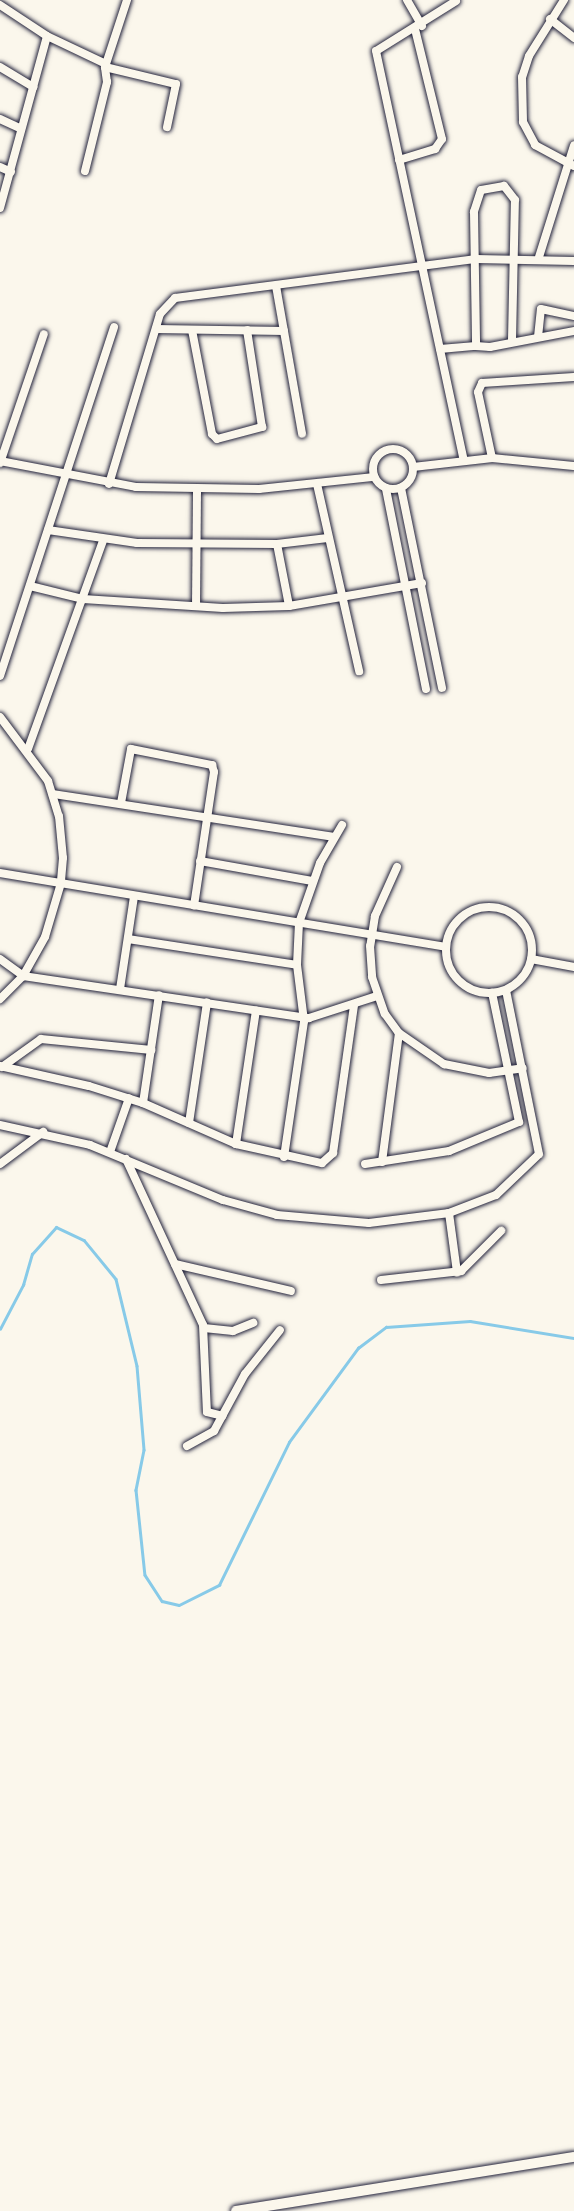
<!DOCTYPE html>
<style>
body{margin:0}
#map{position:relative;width:574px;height:2211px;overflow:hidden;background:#fbf7ec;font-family:"Architects Daughter",sans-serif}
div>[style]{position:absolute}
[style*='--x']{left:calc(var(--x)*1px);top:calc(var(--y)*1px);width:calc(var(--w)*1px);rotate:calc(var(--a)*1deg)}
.stream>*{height:2.5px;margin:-1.25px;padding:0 1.25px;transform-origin:1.25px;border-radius:1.25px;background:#87cae8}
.roads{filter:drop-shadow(0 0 2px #22223b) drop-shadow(0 0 2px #22223b)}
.street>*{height:8px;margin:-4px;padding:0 4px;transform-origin:4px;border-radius:4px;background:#fbf7ec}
.street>.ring{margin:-4px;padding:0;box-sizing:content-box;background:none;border:8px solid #fbf7ec;border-radius:50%}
.secondary>*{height:10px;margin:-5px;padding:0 5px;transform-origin:5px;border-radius:5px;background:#fbf7ec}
span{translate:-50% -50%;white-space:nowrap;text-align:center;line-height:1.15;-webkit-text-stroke:5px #fbf7ec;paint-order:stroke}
</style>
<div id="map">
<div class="stream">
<div style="--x:0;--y:1329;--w:50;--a:-62.4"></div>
<div style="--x:23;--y:1285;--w:32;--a:-74"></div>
<div style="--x:32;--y:1254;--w:36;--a:-48"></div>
<div style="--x:56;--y:1227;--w:31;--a:25"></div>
<div style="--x:84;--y:1240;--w:50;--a:50.6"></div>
<div style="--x:116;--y:1279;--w:89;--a:76.4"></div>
<div style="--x:137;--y:1366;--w:84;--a:85.2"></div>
<div style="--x:144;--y:1450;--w:41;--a:101.3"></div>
<div style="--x:136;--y:1490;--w:85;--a:84"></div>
<div style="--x:145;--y:1575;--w:31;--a:57"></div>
<div style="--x:162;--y:1601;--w:17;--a:13"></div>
<div style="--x:179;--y:1605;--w:45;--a:-26.6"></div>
<div style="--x:219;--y:1585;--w:159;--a:-63.9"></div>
<div style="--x:289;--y:1442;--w:117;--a:-53.7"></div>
<div style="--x:358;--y:1348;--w:35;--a:-37"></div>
<div style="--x:386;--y:1327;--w:84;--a:-4.1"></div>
<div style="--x:470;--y:1321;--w:105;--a:9.3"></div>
</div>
<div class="roads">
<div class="street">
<div style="--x:407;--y:0;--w:30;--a:60"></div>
<div style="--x:564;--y:0;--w:66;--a:122"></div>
<div style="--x:529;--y:56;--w:22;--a:108"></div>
<div style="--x:522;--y:77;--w:45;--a:88.7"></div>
<div style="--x:523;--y:122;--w:26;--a:62"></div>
<div style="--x:535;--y:145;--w:44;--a:28.3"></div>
<div style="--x:456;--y:1;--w:94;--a:148"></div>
<div style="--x:376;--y:51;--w:418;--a:77.9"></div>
<div style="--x:0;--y:5;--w:56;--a:33.4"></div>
<div style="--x:47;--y:36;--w:65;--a:25.4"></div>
<div style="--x:550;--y:19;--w:31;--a:38"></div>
<div style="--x:0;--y:67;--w:39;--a:31"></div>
<div style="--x:105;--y:67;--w:73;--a:13.5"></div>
<div style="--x:176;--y:84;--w:44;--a:101.8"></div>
<div style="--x:0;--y:119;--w:23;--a:25"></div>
<div style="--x:399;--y:160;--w:38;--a:-17"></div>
<div style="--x:435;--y:149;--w:12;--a:-55"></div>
<div style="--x:442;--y:139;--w:113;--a:-103.8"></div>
<div style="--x:0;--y:167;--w:12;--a:24"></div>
<div style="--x:85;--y:171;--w:92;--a:-76.1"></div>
<div style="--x:107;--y:82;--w:15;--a:-98"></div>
<div style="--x:105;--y:67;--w:71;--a:-71.8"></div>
<div style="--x:0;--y:208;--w:178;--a:-74.7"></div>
<div style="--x:539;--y:257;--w:117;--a:-72.6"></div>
<div style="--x:276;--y:286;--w:150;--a:80"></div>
<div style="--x:156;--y:329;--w:128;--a:0.9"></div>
<div style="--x:192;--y:330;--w:106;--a:79.1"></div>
<div style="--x:212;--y:434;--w:7;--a:45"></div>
<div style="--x:217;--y:439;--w:47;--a:-14.9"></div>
<div style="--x:262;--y:427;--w:98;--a:-98.8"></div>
<div style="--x:538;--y:337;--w:28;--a:-84"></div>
<div style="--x:541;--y:309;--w:34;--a:12"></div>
<div style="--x:512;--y:340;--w:140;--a:-88.8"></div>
<div style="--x:515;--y:200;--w:18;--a:-128"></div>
<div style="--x:504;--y:186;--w:23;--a:170"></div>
<div style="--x:481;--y:190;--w:23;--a:108"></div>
<div style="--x:474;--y:212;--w:134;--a:89.1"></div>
<div style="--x:476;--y:346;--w:14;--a:4"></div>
<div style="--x:490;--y:347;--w:86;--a:-10.8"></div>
<div style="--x:440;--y:349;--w:36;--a:-5"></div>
<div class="ring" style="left:373px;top:449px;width:32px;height:32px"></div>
<div style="--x:492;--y:458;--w:67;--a:-102"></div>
<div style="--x:478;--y:392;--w:10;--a:-66"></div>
<div style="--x:482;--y:383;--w:92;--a:-3.7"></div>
<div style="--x:0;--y:461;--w:138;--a:10.8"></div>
<div style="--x:136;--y:487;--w:123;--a:0.9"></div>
<div style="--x:259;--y:489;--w:116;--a:-6"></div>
<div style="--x:0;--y:463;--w:136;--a:-71.2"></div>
<div style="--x:413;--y:467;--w:80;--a:-6.5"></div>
<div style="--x:492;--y:458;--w:82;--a:5.6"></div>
<div style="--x:109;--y:484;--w:177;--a:-73.3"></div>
<div style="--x:160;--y:314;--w:22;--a:-47"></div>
<div style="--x:175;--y:298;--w:304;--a:-7.4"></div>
<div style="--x:476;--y:259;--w:98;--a:1.2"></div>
<div style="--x:317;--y:484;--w:192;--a:77.3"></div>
<div style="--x:401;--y:488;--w:204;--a:78.4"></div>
<div style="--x:386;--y:489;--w:204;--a:78.7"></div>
<div style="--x:48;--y:530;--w:90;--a:8.3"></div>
<div style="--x:137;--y:543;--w:140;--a:0.4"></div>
<div style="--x:277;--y:544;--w:63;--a:79"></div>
<div style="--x:277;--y:544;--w:51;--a:-6.7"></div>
<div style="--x:30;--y:586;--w:55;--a:13.8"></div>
<div style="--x:83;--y:599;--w:140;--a:3.7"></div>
<div style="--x:223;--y:608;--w:66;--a:-1.7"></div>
<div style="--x:289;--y:606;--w:135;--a:-9.8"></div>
<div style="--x:196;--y:606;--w:117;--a:-89.5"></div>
<div style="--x:0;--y:676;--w:367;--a:-71.9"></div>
<div style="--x:0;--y:717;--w:80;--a:53.1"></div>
<div style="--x:48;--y:781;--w:37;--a:73"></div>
<div style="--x:59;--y:816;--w:42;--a:84.6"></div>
<div style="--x:63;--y:858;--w:25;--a:95"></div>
<div style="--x:61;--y:883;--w:56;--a:106.5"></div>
<div style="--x:45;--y:937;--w:45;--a:119.4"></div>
<div style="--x:23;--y:976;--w:33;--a:135"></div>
<div style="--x:28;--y:749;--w:221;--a:-70.2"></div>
<div style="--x:53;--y:794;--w:284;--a:8.7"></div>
<div style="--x:121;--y:803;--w:55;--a:-79.5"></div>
<div style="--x:131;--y:749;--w:83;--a:11.2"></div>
<div style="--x:212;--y:765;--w:7;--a:74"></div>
<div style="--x:214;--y:772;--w:135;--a:98.5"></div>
<div style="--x:200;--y:861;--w:114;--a:10.1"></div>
<div style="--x:397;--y:867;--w:54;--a:114.2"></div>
<div style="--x:375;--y:916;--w:30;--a:99"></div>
<div style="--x:370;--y:946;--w:31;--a:86"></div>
<div style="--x:372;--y:977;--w:39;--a:71"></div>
<div style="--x:385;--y:1014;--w:24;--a:54"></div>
<div style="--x:399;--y:1033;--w:55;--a:34.6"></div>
<div style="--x:444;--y:1064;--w:46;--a:11.3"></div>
<div style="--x:489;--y:1073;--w:34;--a:-8"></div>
<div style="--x:0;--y:873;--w:452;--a:9.4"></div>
<div class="ring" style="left:446px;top:907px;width:78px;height:78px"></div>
<div style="--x:128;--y:939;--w:171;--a:8.7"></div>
<div style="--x:0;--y:959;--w:29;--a:36"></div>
<div style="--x:23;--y:976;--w:289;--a:8.4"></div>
<div style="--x:309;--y:1018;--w:71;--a:-17.9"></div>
<div style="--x:531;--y:959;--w:44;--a:10.5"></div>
<div style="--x:120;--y:989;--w:94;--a:-81.4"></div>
<div style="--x:0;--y:1066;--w:91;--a:12.7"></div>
<div style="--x:89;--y:1086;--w:57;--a:17.5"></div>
<div style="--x:143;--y:1103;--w:102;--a:23.8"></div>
<div style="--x:236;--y:1144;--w:88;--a:12.5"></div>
<div style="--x:322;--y:1163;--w:15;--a:-42"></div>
<div style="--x:333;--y:1153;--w:149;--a:-81.9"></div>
<div style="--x:2;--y:1067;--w:48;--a:-35.7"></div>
<div style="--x:41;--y:1039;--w:111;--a:5.7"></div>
<div style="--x:143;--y:1103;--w:109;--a:-81.6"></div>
<div style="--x:189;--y:1123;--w:122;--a:-81.5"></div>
<div style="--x:0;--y:1125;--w:92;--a:12.5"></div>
<div style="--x:90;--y:1145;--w:144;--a:22.5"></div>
<div style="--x:223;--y:1200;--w:56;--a:15.5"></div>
<div style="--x:277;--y:1215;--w:92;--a:5"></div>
<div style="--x:369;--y:1223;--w:81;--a:-7.1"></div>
<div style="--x:449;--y:1213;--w:50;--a:-21"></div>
<div style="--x:496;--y:1195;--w:59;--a:-43.6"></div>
<div style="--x:539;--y:1154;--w:167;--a:-101.4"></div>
<div style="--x:236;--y:1144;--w:135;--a:-81.5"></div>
<div style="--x:110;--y:1152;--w:57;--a:-70.6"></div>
<div style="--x:284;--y:1157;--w:137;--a:-81.6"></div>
<div style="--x:304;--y:1021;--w:56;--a:-97.1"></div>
<div style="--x:297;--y:965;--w:42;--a:-87.3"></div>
<div style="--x:299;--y:923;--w:64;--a:-70.7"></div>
<div style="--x:320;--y:863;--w:44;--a:-59.9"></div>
<div style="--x:126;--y:1159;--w:183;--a:65.1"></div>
<div style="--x:203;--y:1325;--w:87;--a:87.4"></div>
<div style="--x:207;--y:1412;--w:16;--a:14"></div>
<div style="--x:382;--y:1162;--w:130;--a:-82.5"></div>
<div style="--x:0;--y:1164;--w:54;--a:-36.7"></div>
<div style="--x:365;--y:1164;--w:85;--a:-8.8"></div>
<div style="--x:449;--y:1151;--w:76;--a:-22.5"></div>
<div style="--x:519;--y:1122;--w:132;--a:-101.8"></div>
<div style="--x:449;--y:1213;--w:60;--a:82.3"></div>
<div style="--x:175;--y:1264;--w:119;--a:13.1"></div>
<div style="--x:381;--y:1280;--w:81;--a:-6.4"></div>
<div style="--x:461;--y:1271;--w:57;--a:-45"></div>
<div style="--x:204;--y:1328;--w:29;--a:6"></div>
<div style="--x:233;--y:1331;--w:22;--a:-22"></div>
<div style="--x:187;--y:1446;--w:31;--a:-29"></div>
<div style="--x:214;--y:1431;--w:65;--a:-61.5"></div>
<div style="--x:245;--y:1374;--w:56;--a:-51.5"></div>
</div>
<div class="secondary">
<div style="--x:236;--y:2211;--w:342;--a:-9.1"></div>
</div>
</div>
</div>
